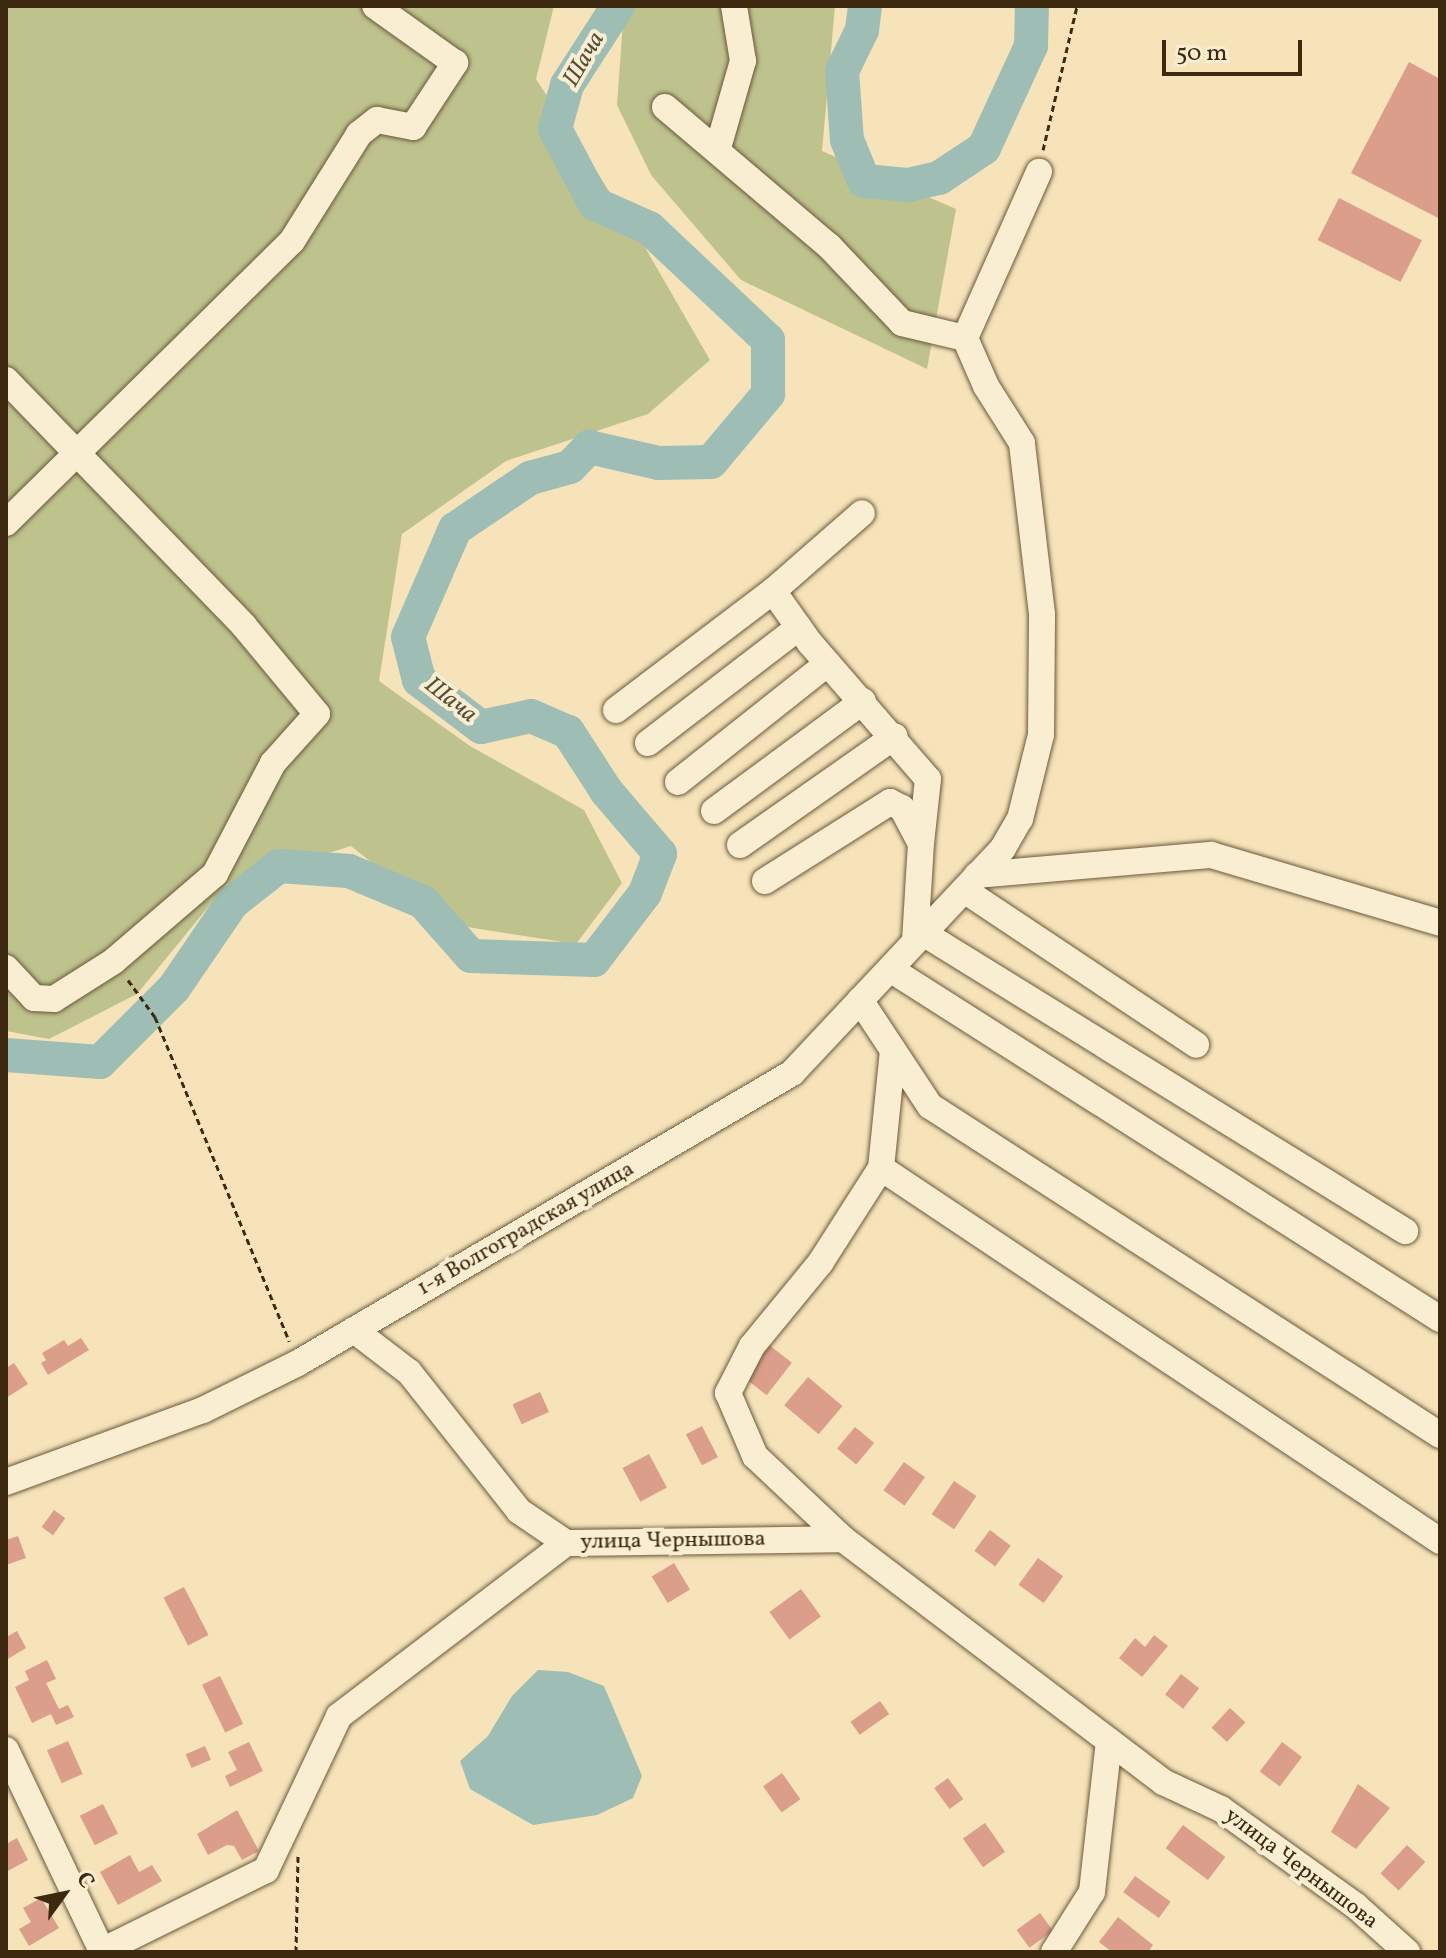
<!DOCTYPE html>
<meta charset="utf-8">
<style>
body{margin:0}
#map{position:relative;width:1446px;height:1958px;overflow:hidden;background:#f6e3ba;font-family:Vollkorn,serif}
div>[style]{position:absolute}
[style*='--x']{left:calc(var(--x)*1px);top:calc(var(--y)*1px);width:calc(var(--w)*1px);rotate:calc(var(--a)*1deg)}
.green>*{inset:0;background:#bec38e}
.water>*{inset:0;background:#9dbdb5}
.river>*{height:34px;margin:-17px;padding:0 17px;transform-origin:17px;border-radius:17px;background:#9dbdb5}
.building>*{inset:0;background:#db9e8a;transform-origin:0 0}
.path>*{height:3px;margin-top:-1.5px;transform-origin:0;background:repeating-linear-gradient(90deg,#3d2910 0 6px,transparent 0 10px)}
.roads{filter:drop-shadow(0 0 2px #6b583a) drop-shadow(0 0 2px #6b583a)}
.minor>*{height:26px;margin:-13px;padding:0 13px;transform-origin:13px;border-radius:13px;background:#f9edd2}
span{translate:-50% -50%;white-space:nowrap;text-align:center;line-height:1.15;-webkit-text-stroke:8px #f9edd2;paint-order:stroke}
.street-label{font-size:22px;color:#3d2910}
.water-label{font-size:24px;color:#554e39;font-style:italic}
.frame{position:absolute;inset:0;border:8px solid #3d2910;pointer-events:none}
.north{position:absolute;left:24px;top:1854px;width:80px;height:80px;-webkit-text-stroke:6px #f9edd2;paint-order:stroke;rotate:57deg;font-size:22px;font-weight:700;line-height:32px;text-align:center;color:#3d2910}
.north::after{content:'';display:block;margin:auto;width:28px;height:36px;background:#3d2910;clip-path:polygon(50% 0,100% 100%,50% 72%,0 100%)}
.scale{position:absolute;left:1162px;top:40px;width:140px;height:36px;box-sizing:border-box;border:4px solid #3d2910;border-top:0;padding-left:10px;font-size:24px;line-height:28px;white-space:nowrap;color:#3d2910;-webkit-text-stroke:6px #f9edd2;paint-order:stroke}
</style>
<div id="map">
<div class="green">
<div style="clip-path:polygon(6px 6px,554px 6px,536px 79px,639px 237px,710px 360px,648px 414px,506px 461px,402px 534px,379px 681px,470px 746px,584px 810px,622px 883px,576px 944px,448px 924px,351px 846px,227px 884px,137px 994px,49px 1039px,6px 1031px)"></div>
<div style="clip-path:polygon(635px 6px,835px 6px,822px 151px,956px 209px,927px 369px,741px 280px,651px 175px,617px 105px,623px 21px)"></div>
</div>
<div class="water">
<div style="clip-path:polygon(538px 1670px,568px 1672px,604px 1686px,642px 1776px,633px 1798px,597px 1815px,533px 1825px,470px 1789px,460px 1761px,488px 1736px,512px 1696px)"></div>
</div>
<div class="river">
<div style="--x:865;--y:6;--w:24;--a:97"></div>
<div style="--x:862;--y:30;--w:46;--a:116"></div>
<div style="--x:842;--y:71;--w:69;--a:85.9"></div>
<div style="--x:847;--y:140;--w:44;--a:67.5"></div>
<div style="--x:864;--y:181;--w:44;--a:5.2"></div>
<div style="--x:908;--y:185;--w:32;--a:-13"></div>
<div style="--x:939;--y:178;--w:54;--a:-33.7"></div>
<div style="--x:984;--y:148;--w:112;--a:-65.3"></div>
<div style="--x:1031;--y:46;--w:40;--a:-88.6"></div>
<div style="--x:6;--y:1055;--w:94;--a:4.3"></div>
<div style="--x:100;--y:1062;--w:105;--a:-45"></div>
<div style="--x:174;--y:988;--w:103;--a:-55.7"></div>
<div style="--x:232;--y:903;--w:60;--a:-38.2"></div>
<div style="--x:279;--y:866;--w:70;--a:4.1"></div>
<div style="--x:349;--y:871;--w:80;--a:22.7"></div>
<div style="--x:423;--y:902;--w:72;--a:48.4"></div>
<div style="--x:471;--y:956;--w:123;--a:1.9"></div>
<div style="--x:594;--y:960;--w:84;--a:-52.7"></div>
<div style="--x:645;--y:893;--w:42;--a:-69"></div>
<div style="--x:660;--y:854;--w:82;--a:-130.5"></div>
<div style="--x:607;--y:792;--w:72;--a:-123"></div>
<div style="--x:568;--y:732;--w:40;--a:-156.6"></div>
<div style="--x:531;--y:716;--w:51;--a:167.6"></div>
<div style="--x:481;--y:727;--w:78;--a:-142.8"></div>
<div style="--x:419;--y:680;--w:44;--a:-104.3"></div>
<div style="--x:408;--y:637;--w:118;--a:-66.5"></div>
<div style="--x:455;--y:529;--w:91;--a:-34.2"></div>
<div style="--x:530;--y:478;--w:41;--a:-15.4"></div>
<div style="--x:570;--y:467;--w:28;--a:-46"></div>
<div style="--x:589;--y:447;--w:72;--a:12.9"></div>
<div style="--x:659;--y:463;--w:52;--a:-1.1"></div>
<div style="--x:711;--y:462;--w:89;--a:-50"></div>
<div style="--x:768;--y:394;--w:54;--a:-90"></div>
<div style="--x:768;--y:340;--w:163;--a:-136.7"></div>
<div style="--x:649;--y:228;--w:59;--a:-156"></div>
<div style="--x:595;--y:204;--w:85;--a:-118.1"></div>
<div style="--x:555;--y:129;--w:46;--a:-74.7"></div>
<div style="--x:567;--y:85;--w:94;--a:-57.2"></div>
</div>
<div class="building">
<div style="clip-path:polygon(1409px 62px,1440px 79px,1440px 219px,1351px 173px)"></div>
<div style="left:1339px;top:198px;width:93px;height:47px;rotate:27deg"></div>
<div style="clip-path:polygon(81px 1338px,89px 1350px,48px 1375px,41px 1363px,46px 1360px,42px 1353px,64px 1340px,68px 1346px)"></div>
<div style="left:769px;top:1345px;width:29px;height:41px;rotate:38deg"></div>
<div style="clip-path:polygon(14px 1363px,28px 1384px,6px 1398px,6px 1368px)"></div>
<div style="left:808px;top:1377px;width:45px;height:37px;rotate:40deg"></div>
<div style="left:540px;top:1392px;width:22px;height:30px;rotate:66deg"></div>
<div style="left:702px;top:1426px;width:35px;height:18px;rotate:63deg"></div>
<div style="left:855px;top:1427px;width:25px;height:28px;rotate:40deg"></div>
<div style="left:649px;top:1454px;width:38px;height:30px;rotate:62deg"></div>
<div style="left:904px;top:1462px;width:26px;height:35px;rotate:36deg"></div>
<div style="left:954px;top:1481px;width:27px;height:40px;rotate:34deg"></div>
<div style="left:54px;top:1510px;width:14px;height:21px;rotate:36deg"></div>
<div style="left:990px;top:1530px;width:26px;height:26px;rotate:37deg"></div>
<div style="clip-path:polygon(18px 1536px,26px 1558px,6px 1565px,6px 1540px)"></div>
<div style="left:1038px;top:1558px;width:31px;height:33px;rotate:36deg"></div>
<div style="left:674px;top:1563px;width:31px;height:26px;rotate:59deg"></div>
<div style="left:184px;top:1587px;width:54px;height:23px;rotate:63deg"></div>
<div style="left:801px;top:1589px;width:34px;height:39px;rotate:54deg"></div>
<div style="clip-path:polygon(17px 1631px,26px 1648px,6px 1660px,6px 1637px)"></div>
<div style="clip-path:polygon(1154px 1635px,1168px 1646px,1142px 1677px,1119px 1658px,1135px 1638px,1145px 1647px)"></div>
<div style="clip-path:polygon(47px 1660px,56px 1679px,46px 1683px,59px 1709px,68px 1705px,74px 1717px,56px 1725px,51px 1714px,32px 1723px,15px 1687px,29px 1680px,25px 1671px)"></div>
<div style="left:1181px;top:1674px;width:23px;height:26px;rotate:38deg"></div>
<div style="left:220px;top:1676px;width:53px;height:20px;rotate:64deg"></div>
<div style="left:880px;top:1701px;width:16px;height:36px;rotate:55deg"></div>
<div style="left:1230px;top:1708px;width:21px;height:27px;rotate:43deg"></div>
<div style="left:68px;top:1741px;width:36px;height:23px;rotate:66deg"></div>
<div style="clip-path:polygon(249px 1742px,263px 1771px,230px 1787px,225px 1776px,237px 1770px,228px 1752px)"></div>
<div style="left:1282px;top:1742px;width:25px;height:37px;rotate:37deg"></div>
<div style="left:205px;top:1746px;width:15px;height:21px;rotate:67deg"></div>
<div style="left:782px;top:1773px;width:32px;height:23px;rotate:55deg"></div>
<div style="left:948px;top:1778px;width:26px;height:17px;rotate:54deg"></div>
<div style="clip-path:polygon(1358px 1784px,1390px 1808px,1356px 1849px,1331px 1832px)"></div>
<div style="left:103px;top:1804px;width:33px;height:26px;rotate:63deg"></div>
<div style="clip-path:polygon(237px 1810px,259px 1851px,242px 1860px,234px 1846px,227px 1845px,208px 1855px,197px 1834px)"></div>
<div style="left:985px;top:1823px;width:35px;height:27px;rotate:55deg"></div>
<div style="left:1183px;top:1825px;width:53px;height:29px;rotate:37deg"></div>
<div style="clip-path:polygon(6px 1838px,8px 1843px,17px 1838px,28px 1860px,6px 1872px)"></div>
<div style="left:1407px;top:1845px;width:25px;height:39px;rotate:43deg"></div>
<div style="clip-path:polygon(130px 1855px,139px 1872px,152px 1865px,162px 1881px,118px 1905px,100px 1872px)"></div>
<div style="left:1135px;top:1876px;width:44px;height:20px;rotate:36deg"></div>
<div style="clip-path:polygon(41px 1898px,59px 1928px,29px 1946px,19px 1929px,31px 1922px,23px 1908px)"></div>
<div style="left:1040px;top:1913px;width:22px;height:29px;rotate:54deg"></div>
<div style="clip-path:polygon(1118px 1917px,1153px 1945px,1148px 1952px,1112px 1952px,1099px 1942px)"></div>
</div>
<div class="path">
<div style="--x:1043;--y:150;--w:148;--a:-76.7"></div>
<div style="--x:128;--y:980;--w:46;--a:53.9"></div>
<div style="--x:155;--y:1017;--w:351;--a:67.5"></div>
<div style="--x:296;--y:1952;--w:96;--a:-88.8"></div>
</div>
<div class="roads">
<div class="minor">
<div style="--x:665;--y:107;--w:215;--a:40.3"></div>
<div style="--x:829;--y:246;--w:106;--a:46.5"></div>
<div style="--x:902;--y:323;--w:65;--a:13.4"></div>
<div style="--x:718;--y:148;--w:91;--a:-74"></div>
<div style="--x:743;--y:61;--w:56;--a:-99.3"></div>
<div style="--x:6;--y:380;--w:342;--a:45.9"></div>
<div style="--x:244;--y:626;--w:114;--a:50.3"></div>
<div style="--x:317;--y:714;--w:66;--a:131.9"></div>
<div style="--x:273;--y:763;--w:125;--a:117.6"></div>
<div style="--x:215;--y:874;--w:133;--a:139.3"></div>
<div style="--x:114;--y:961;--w:71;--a:147.7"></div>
<div style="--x:54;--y:999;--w:20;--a:-177"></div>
<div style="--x:34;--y:998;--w:41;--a:-133"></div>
<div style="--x:6;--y:523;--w:402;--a:-44.6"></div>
<div style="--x:292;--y:241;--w:126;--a:-57.9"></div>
<div style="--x:359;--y:134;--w:23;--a:-38"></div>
<div style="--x:377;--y:120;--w:37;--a:11"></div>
<div style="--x:413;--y:127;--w:77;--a:-56.7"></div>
<div style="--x:455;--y:63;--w:98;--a:-144.5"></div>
<div style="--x:773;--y:591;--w:64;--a:54.6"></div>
<div style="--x:810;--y:643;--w:180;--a:49.1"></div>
<div style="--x:928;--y:779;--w:64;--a:96.2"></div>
<div style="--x:616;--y:710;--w:197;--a:-37.2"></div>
<div style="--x:773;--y:591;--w:118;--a:-41.2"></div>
<div style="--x:648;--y:743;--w:190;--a:-37.5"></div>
<div style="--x:678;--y:782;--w:191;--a:-38.4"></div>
<div style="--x:714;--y:811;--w:185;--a:-36.4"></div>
<div style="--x:740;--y:845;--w:189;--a:-35.1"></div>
<div style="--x:977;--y:875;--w:235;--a:-4.9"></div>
<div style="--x:1211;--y:855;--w:239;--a:16.5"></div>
<div style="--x:765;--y:881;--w:148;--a:-32.3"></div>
<div style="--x:890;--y:802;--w:13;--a:27"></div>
<div style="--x:902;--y:808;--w:40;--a:62"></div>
<div style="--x:921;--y:843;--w:98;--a:93.5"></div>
<div style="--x:964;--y:890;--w:279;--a:33.7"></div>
<div style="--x:923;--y:933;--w:567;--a:31.73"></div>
<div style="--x:890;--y:969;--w:652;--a:32.47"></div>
<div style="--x:860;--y:1000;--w:127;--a:56.6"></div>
<div style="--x:930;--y:1106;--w:607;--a:32.83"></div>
<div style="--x:893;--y:1050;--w:119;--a:95.8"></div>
<div style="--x:881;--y:1168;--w:672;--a:33.71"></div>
<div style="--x:881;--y:1168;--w:112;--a:122.6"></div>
<div style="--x:821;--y:1262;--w:109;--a:129.4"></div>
<div style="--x:752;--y:1346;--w:53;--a:117.1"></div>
<div style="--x:728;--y:1393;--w:69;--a:66.8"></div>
<div style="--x:755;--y:1456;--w:121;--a:43.3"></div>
<div style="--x:843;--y:1539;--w:402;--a:37.2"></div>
<div style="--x:1163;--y:1782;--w:64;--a:25"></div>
<div style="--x:1221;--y:1809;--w:166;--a:35.7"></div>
<div style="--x:1356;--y:1906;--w:69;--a:42"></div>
<div style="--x:354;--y:1330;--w:69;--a:37.4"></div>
<div style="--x:409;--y:1372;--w:177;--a:51.6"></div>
<div style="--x:519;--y:1511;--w:57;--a:34.2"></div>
<div style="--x:566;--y:1543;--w:277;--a:-0.8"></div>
<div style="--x:6;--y:1482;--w:210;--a:-20.1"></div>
<div style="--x:203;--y:1410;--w:106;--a:-26.3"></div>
<div style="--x:298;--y:1363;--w:573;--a:-30.41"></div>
<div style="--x:792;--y:1073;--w:308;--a:-46.8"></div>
<div style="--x:1003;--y:848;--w:34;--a:-60"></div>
<div style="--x:1020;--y:819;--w:87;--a:-76"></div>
<div style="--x:1041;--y:735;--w:121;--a:-89.5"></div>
<div style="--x:1042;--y:614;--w:172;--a:-96.7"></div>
<div style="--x:1022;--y:443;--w:67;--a:-122.3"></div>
<div style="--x:986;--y:386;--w:52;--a:-113.6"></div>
<div style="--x:965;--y:338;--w:182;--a:-66"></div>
<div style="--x:6;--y:1750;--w:223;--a:64.5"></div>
<div style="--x:100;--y:1952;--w:185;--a:-26.3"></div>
<div style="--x:266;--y:1870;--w:170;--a:-64.6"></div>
<div style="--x:339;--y:1716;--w:285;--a:-37.3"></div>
<div style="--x:1054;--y:1952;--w:71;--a:-57.7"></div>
<div style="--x:1092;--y:1892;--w:152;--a:-83.6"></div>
</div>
</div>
<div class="street-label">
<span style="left:526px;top:1229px;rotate:-30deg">1-я Волгоградская улица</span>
<span style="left:673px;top:1541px;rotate:-1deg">улица Чернышова</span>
<span style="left:1301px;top:1869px;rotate:37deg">улица Чернышова</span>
</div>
<div class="water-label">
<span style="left:585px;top:60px;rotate:-60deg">Шача</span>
<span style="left:450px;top:701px;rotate:38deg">Шача</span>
</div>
<div class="frame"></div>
<div class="north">С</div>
<div class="scale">50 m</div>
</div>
